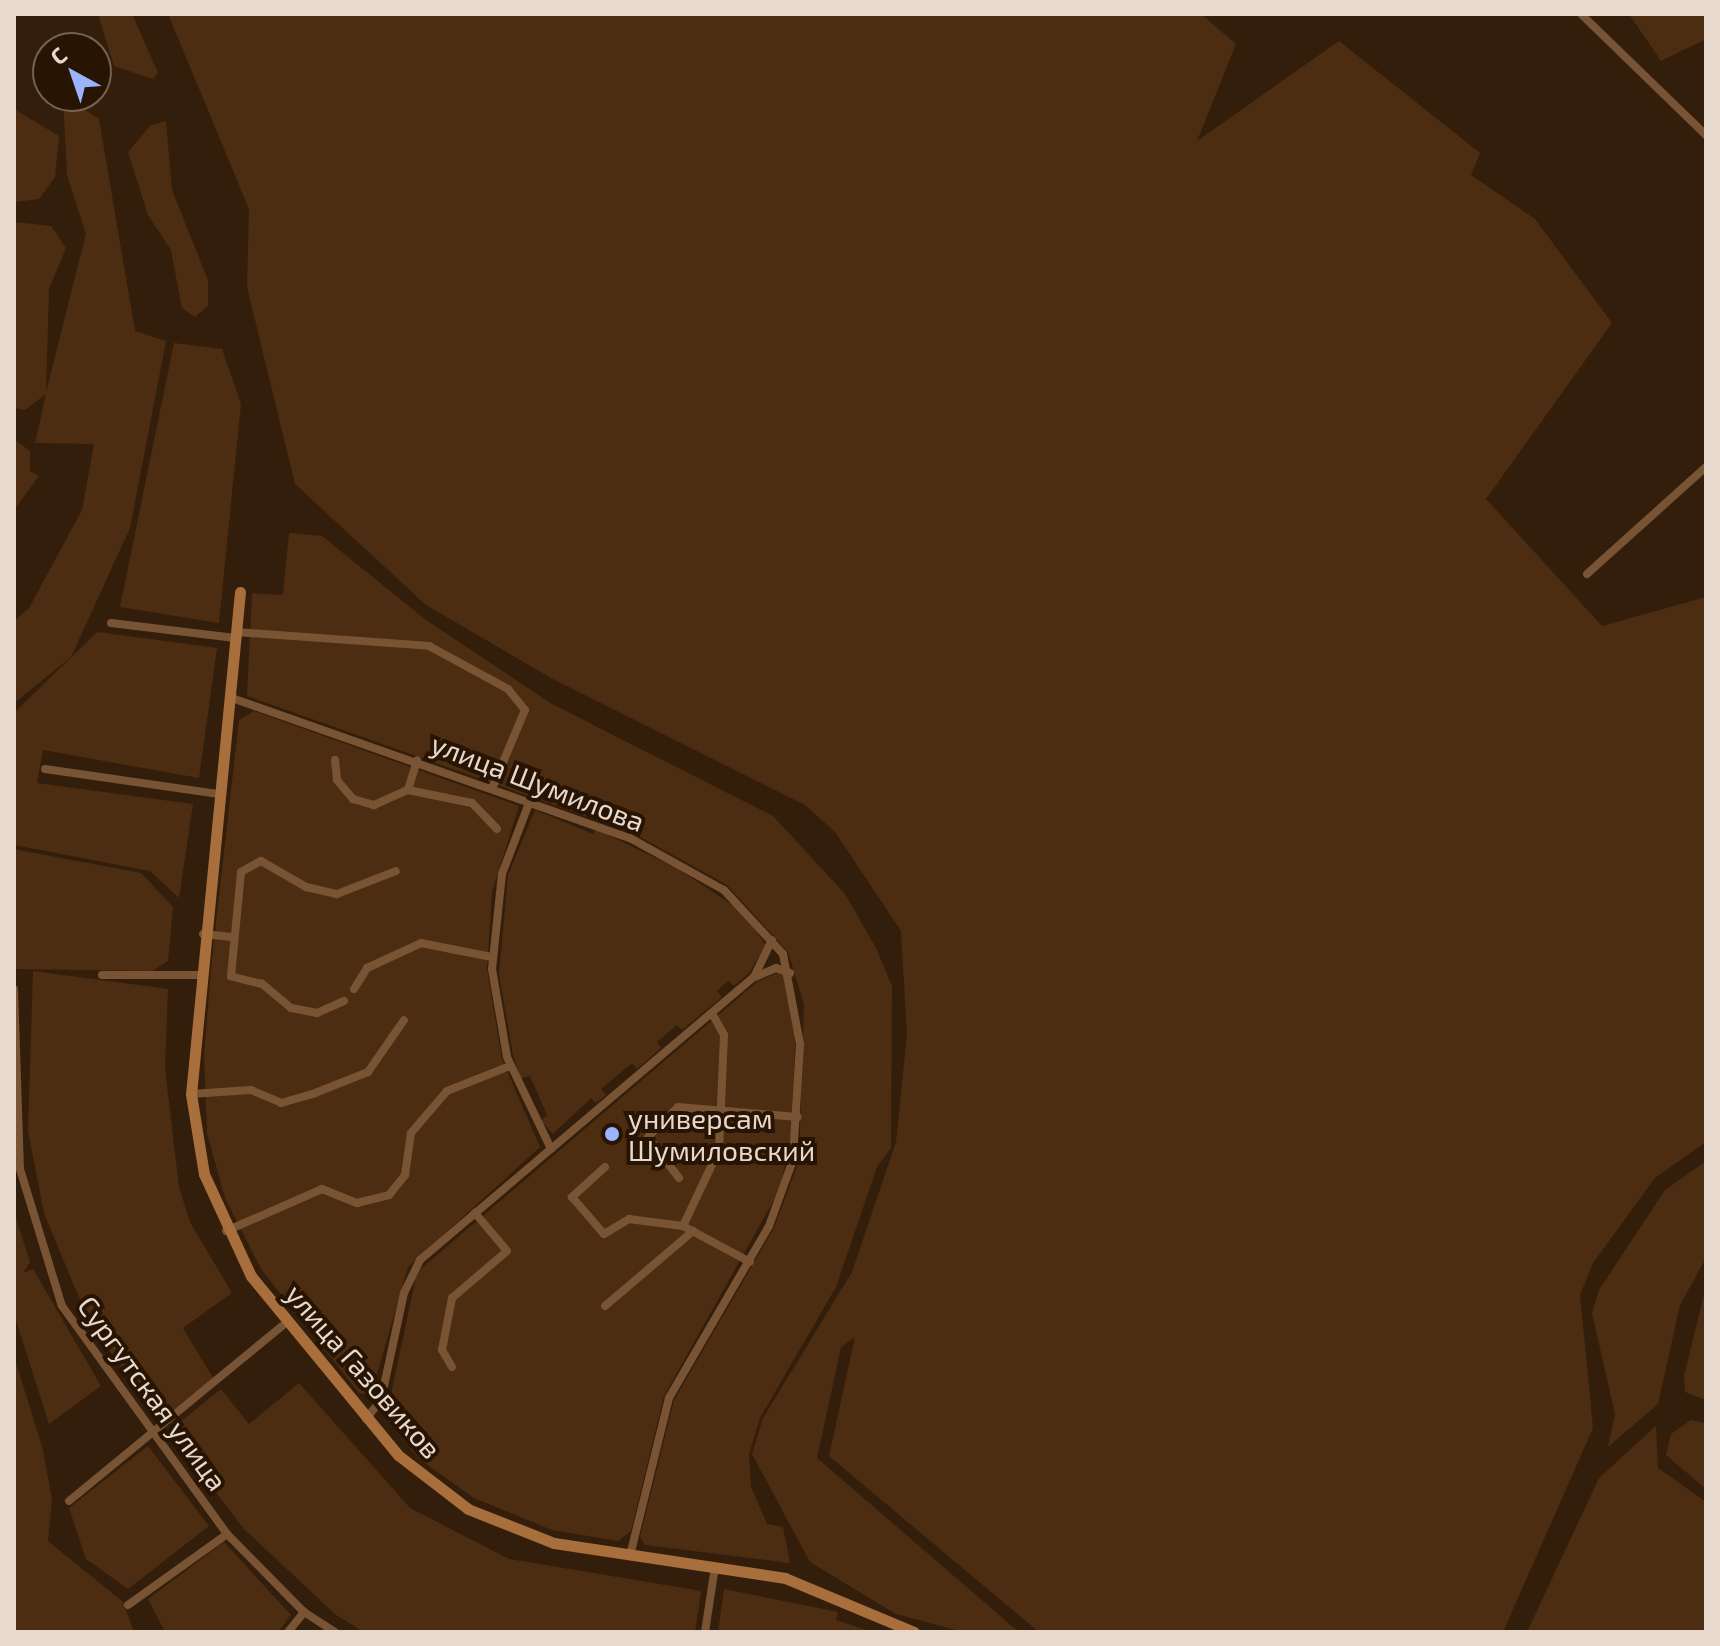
<!DOCTYPE html>
<meta charset="utf-8">
<style>
body{margin:0}
#map{position:relative;width:1720px;height:1646px;overflow:hidden;background:#331e0c;font-family:"Exo 2",sans-serif}
div>[style]{position:absolute}
[style*='--x']{left:calc(var(--x)*1px);top:calc(var(--y)*1px);width:calc(var(--w)*1px);rotate:calc(var(--a)*1deg)}
.green>*{inset:0;background:#4c2d11}
.street>*{height:8px;margin:-4px;padding:0 4px;transform-origin:4px;border-radius:4px;background:#785435}
.secondary>*{height:11px;margin:-5.5px;padding:0 5.5px;transform-origin:5.5px;border-radius:5.5px;background:#a86e3b}
.dots>*{width:22px;height:22px;translate:-50% -50%;box-sizing:border-box;border:4px solid #281403;border-radius:50%}
span{translate:-50% -50%;white-space:nowrap;text-align:center;line-height:1.15;-webkit-text-stroke:8px #281403;paint-order:stroke}
.street-label{font-size:28px;color:#e7d9ce}
.poi-label{font-size:28px;color:#e7d9ce}
.left{translate:0 -50%;text-align:left}
.frame{position:absolute;inset:0;border:16px solid #e7d9ce;pointer-events:none}
.north{position:absolute;left:32px;top:32px;width:80px;height:80px;box-sizing:border-box;background:#281403;border:2px solid #746354;border-radius:50%;rotate:320deg;font-size:22px;font-weight:700;line-height:32px;text-align:center;color:#e7d9ce}
.north::after{content:'';display:block;margin:auto;width:28px;height:36px;background:#9cb4fd;clip-path:polygon(50% 0,100% 100%,50% 72%,0 100%)}
</style>
<div id="map">
<div class="green">
<div style="clip-path:polygon(98px 14px,132px 14px,158px 73px,153px 79px,114px 66px)"></div>
<div style="clip-path:polygon(168px 14px,1201px 14px,1236px 44px,1197px 141px,1339px 41px,1480px 153px,1471px 175px,1535px 219px,1612px 323px,1486px 499px,1602px 626px,1706px 597px,1706px 1142px,1655px 1178px,1593px 1263px,1580px 1295px,1593px 1428px,1503px 1632px,1039px 1632px,829px 1456px,855px 1337px,841px 1347px,817px 1458px,1019px 1632px,964px 1632px,896px 1614px,810px 1562px,752px 1454px,763px 1418px,852px 1272px,896px 1142px,907px 1035px,901px 931px,835px 832px,805px 805px,551px 678px,426px 605px,295px 484px,247px 287px,249px 209px)"></div>
<div style="clip-path:polygon(1629px 14px,1706px 14px,1706px 39px,1661px 61px)"></div>
<div style="clip-path:polygon(63px 96px,99px 119px,135px 331px,166px 341px,130px 528px,71px 657px,14px 703px,14px 621px,29px 608px,82px 510px,94px 444px,35px 443px,46px 394px,25px 410px,14px 408px,14px 222px,51px 226px,66px 248px,49px 289px,46px 392px,86px 234px,67px 175px)"></div>
<div style="clip-path:polygon(14px 109px,59px 136px,55px 177px,39px 199px,14px 202px)"></div>
<div style="clip-path:polygon(166px 121px,172px 190px,208px 280px,208px 306px,195px 317px,182px 308px,171px 250px,148px 215px,128px 152px,150px 126px)"></div>
<div style="clip-path:polygon(174px 343px,222px 349px,241px 404px,219px 623px,120px 607px)"></div>
<div style="clip-path:polygon(14px 439px,30px 451px,30px 471px,39px 476px,14px 510px)"></div>
<div style="clip-path:polygon(289px 533px,322px 536px,426px 620px,552px 704px,773px 816px,845px 894px,876px 948px,892px 986px,891px 1148px,877px 1167px,836px 1287px,760px 1418px,749px 1454px,751px 1487px,767px 1524px,783px 1527px,790px 1563px,645px 1545px,640px 1537px,674px 1400px,774px 1228px,799px 1161px,804px 1004px,788px 952px,727px 885px,633px 833px,247px 696px,252px 593px,283px 595px)"></div>
<div style="clip-path:polygon(97px 632px,217px 648px,199px 778px,43px 750px,37px 783px,193px 804px,179px 898px,150px 871px,14px 845px,14px 713px)"></div>
<div style="clip-path:polygon(254px 711px,519px 806px,492px 892px,487px 969px,502px 1059px,540px 1147px,408px 1267px,371px 1395px,359px 1393px,261px 1269px,225px 1198px,207px 1133px,204px 1055px,212px 958px,239px 720px)"></div>
<div style="clip-path:polygon(535px 810px,593px 834px,596px 829px,678px 869px,743px 912px,766px 945px,749px 973px,734px 986px,728px 981px,717px 991px,722px 997px,682px 1030px,677px 1025px,657px 1042px,661px 1048px,637px 1069px,632px 1063px,601px 1089px,606px 1095px,596px 1103px,591px 1098px,553px 1134px,541px 1121px,547px 1115px,530px 1076px,521px 1078px,513px 1055px,499px 974px,508px 875px)"></div>
<div style="clip-path:polygon(14px 849px,141px 873px,173px 907px,168px 961px,152px 971px,14px 969px)"></div>
<div style="clip-path:polygon(33px 971px,168px 989px,165px 1069px,179px 1187px,190px 1222px,232px 1293px,183px 1328px,213px 1378px,160px 1420px,90px 1324px,44px 1213px,28px 1131px)"></div>
<div style="clip-path:polygon(777px 973px,784px 975px,793px 1006px,795px 1045px,793px 1128px,780px 1189px,664px 1396px,631px 1531px,618px 1541px,552px 1530px,474px 1498px,419px 1459px,386px 1418px,417px 1272px,757px 982px)"></div>
<div style="clip-path:polygon(1706px 1161px,1706px 1258px,1680px 1305px,1658px 1404px,1608px 1447px,1615px 1414px,1592px 1313px,1599px 1290px,1665px 1190px)"></div>
<div style="clip-path:polygon(14px 1212px,30px 1262px,23px 1273px,33px 1269px,101px 1386px,49px 1424px,14px 1314px)"></div>
<div style="clip-path:polygon(1706px 1287px,1706px 1400px,1685px 1392px,1684px 1376px)"></div>
<div style="clip-path:polygon(14px 1356px,43px 1450px,52px 1500px,48px 1541px,123px 1602px,134px 1632px,14px 1632px)"></div>
<div style="clip-path:polygon(299px 1383px,410px 1508px,509px 1559px,701px 1591px,695px 1632px,364px 1632px,336px 1615px,244px 1529px,169px 1431px,221px 1389px,249px 1424px)"></div>
<div style="clip-path:polygon(1691px 1420px,1706px 1423px,1706px 1489px,1666px 1455px,1671px 1434px)"></div>
<div style="clip-path:polygon(1656px 1426px,1658px 1468px,1706px 1502px,1706px 1632px,1527px 1632px,1599px 1478px)"></div>
<div style="clip-path:polygon(148px 1446px,209px 1526px,128px 1589px,86px 1559px,69px 1508px)"></div>
<div style="clip-path:polygon(224px 1542px,291px 1615px,278px 1632px,165px 1632px,148px 1599px)"></div>
<div style="clip-path:polygon(724px 1589px,838px 1612px,836px 1620px,872px 1632px,718px 1632px)"></div>
</div>
<div class="street">
<div style="--x:1581;--y:14;--w:174;--a:44.1"></div>
<div style="--x:1587;--y:574;--w:160;--a:-42"></div>
<div style="--x:111;--y:623;--w:125;--a:6.9"></div>
<div style="--x:236;--y:632;--w:194;--a:4.1"></div>
<div style="--x:429;--y:646;--w:90;--a:28.6"></div>
<div style="--x:508;--y:689;--w:27;--a:51"></div>
<div style="--x:525;--y:710;--w:82;--a:112.8"></div>
<div style="--x:229;--y:697;--w:425;--a:19.4"></div>
<div style="--x:630;--y:838;--w:107;--a:29"></div>
<div style="--x:724;--y:890;--w:87;--a:47.3"></div>
<div style="--x:783;--y:954;--w:92;--a:79.3"></div>
<div style="--x:800;--y:1044;--w:116;--a:93.5"></div>
<div style="--x:793;--y:1160;--w:70;--a:110"></div>
<div style="--x:769;--y:1226;--w:199;--a:120.2"></div>
<div style="--x:669;--y:1398;--w:163;--a:103.9"></div>
<div style="--x:335;--y:760;--w:20;--a:84"></div>
<div style="--x:337;--y:780;--w:25;--a:50"></div>
<div style="--x:353;--y:799;--w:22;--a:16"></div>
<div style="--x:374;--y:805;--w:37;--a:-24"></div>
<div style="--x:408;--y:790;--w:65;--a:11.5"></div>
<div style="--x:472;--y:803;--w:36;--a:46"></div>
<div style="--x:45;--y:769;--w:176;--a:8.2"></div>
<div style="--x:408;--y:790;--w:31;--a:-73"></div>
<div style="--x:531;--y:798;--w:81;--a:110.9"></div>
<div style="--x:502;--y:874;--w:96;--a:96"></div>
<div style="--x:492;--y:969;--w:89;--a:80.3"></div>
<div style="--x:507;--y:1057;--w:102;--a:64.4"></div>
<div style="--x:203;--y:934;--w:29;--a:6"></div>
<div style="--x:102;--y:975;--w:96;--a:0"></div>
<div style="--x:755;--y:977;--w:23;--a:-23"></div>
<div style="--x:776;--y:968;--w:15;--a:20"></div>
<div style="--x:14;--y:989;--w:180;--a:88.1"></div>
<div style="--x:20;--y:1169;--w:143;--a:73"></div>
<div style="--x:62;--y:1306;--w:281;--a:54.1"></div>
<div style="--x:227;--y:1534;--w:110;--a:45.4"></div>
<div style="--x:304;--y:1612;--w:37;--a:33"></div>
<div style="--x:354;--y:989;--w:25;--a:-58"></div>
<div style="--x:367;--y:968;--w:60;--a:-24.8"></div>
<div style="--x:421;--y:943;--w:72;--a:11.2"></div>
<div style="--x:344;--y:1001;--w:30;--a:156"></div>
<div style="--x:317;--y:1013;--w:26;--a:-169"></div>
<div style="--x:291;--y:1008;--w:38;--a:-140"></div>
<div style="--x:262;--y:984;--w:32;--a:-166"></div>
<div style="--x:231;--y:976;--w:104;--a:-84.5"></div>
<div style="--x:241;--y:872;--w:23;--a:-29"></div>
<div style="--x:261;--y:861;--w:52;--a:30"></div>
<div style="--x:306;--y:887;--w:32;--a:13"></div>
<div style="--x:337;--y:894;--w:63;--a:-21.3"></div>
<div style="--x:191;--y:1094;--w:60;--a:-3.8"></div>
<div style="--x:251;--y:1090;--w:33;--a:23"></div>
<div style="--x:281;--y:1103;--w:35;--a:-16"></div>
<div style="--x:315;--y:1093;--w:57;--a:-21.6"></div>
<div style="--x:368;--y:1072;--w:63;--a:-55.3"></div>
<div style="--x:605;--y:1167;--w:45;--a:137.7"></div>
<div style="--x:572;--y:1197;--w:49;--a:49.1"></div>
<div style="--x:604;--y:1234;--w:29;--a:-31"></div>
<div style="--x:629;--y:1219;--w:54;--a:7.4"></div>
<div style="--x:683;--y:1226;--w:76;--a:28.2"></div>
<div style="--x:679;--y:1178;--w:51;--a:-127.1"></div>
<div style="--x:648;--y:1137;--w:42;--a:-45"></div>
<div style="--x:678;--y:1107;--w:120;--a:4.8"></div>
<div style="--x:683;--y:1226;--w:84;--a:-64.7"></div>
<div style="--x:719;--y:1150;--w:115;--a:-87.5"></div>
<div style="--x:724;--y:1035;--w:25;--a:-119"></div>
<div style="--x:226;--y:1231;--w:105;--a:-23.6"></div>
<div style="--x:322;--y:1189;--w:38;--a:22"></div>
<div style="--x:357;--y:1203;--w:33;--a:-14"></div>
<div style="--x:389;--y:1195;--w:26;--a:-51"></div>
<div style="--x:405;--y:1175;--w:42;--a:-81.9"></div>
<div style="--x:411;--y:1133;--w:55;--a:-49.4"></div>
<div style="--x:447;--y:1091;--w:68;--a:-21.6"></div>
<div style="--x:605;--y:1306;--w:116;--a:-40.4"></div>
<div style="--x:452;--y:1367;--w:20;--a:-120"></div>
<div style="--x:442;--y:1350;--w:53;--a:-79.1"></div>
<div style="--x:452;--y:1298;--w:72;--a:-40.5"></div>
<div style="--x:507;--y:1251;--w:50;--a:-130.1"></div>
<div style="--x:366;--y:1419;--w:24;--a:-52"></div>
<div style="--x:381;--y:1400;--w:109;--a:-77.9"></div>
<div style="--x:404;--y:1293;--w:37;--a:-64"></div>
<div style="--x:420;--y:1260;--w:438;--a:-40.3"></div>
<div style="--x:754;--y:977;--w:41;--a:-64.1"></div>
<div style="--x:69;--y:1501;--w:282;--a:-39.4"></div>
<div style="--x:128;--y:1605;--w:122;--a:-35.6"></div>
<div style="--x:288;--y:1632;--w:26;--a:-51"></div>
<div style="--x:705;--y:1632;--w:66;--a:-81.3"></div>
</div>
<div class="secondary">
<div style="--x:240;--y:592;--w:504;--a:95.57"></div>
<div style="--x:191;--y:1094;--w:81;--a:80.8"></div>
<div style="--x:204;--y:1174;--w:112;--a:65.3"></div>
<div style="--x:251;--y:1276;--w:232;--a:50.6"></div>
<div style="--x:398;--y:1455;--w:88;--a:37.6"></div>
<div style="--x:468;--y:1509;--w:92;--a:21.6"></div>
<div style="--x:554;--y:1543;--w:234;--a:8.6"></div>
<div style="--x:785;--y:1578;--w:140;--a:22.7"></div>
</div>
<div class="dots">
<div style="left:612px;top:1134px;background:#9cb4fd"></div>
</div>
<div class="street-label">
<span style="left:538px;top:782px;rotate:21deg">улица Шумилова</span>
<span style="left:364px;top:1371px;rotate:49deg">улица Газовиков</span>
<span style="left:153px;top:1393px;rotate:54deg">Сургутская улица</span>
</div>
<div class="poi-label">
<span class="left" style="left:628px;top:1134px">универсам<br>Шумиловский</span>
</div>
<div class="frame"></div>
<div class="north">С</div>
</div>
